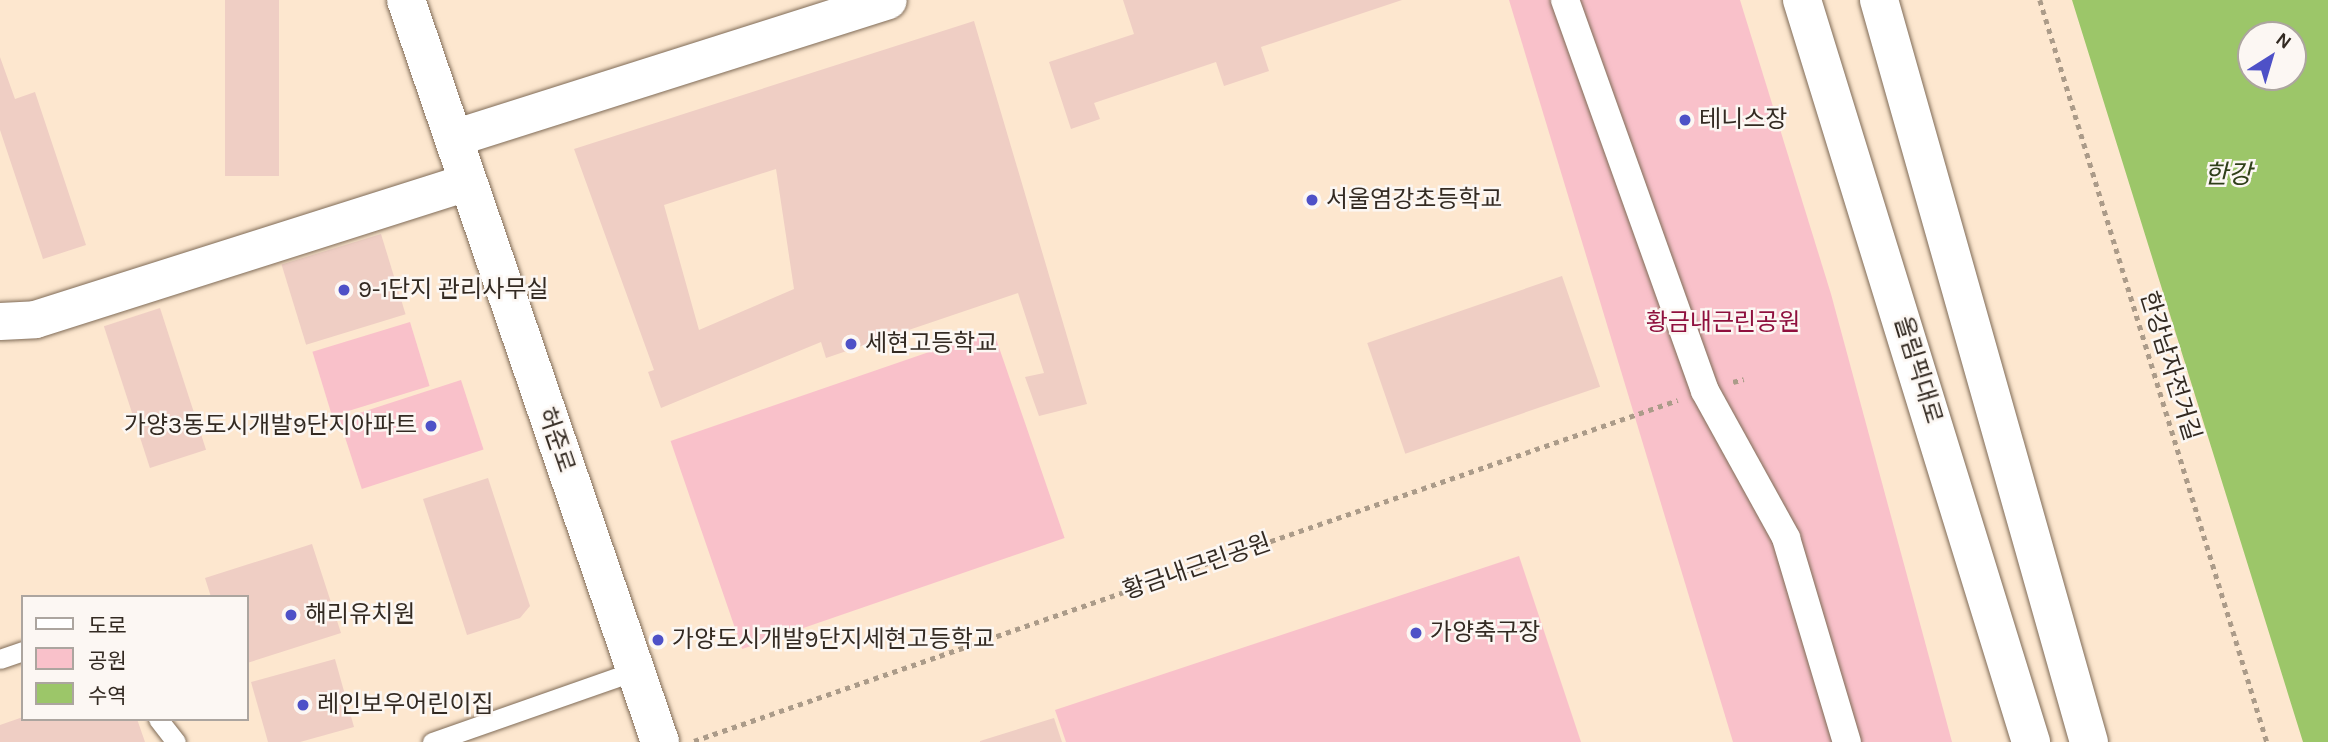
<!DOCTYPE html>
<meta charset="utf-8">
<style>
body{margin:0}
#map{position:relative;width:2328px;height:742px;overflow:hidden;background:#fde7cf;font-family:Karla,"Noto Sans KR",sans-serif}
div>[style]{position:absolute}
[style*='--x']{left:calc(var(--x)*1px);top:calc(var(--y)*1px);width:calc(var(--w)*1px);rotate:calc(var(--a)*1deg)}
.green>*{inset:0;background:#f9c1ca;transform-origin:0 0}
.water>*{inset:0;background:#9cc669}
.building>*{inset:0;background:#efcec4;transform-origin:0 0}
.path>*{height:4.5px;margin-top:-2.25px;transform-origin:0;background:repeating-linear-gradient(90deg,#ab9b89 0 5px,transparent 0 10px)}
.roads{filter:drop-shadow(0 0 2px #7f6b57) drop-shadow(0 0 2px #7f6b57)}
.service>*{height:19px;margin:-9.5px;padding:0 9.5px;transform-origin:9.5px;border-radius:9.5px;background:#fff}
.pedestrian>*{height:28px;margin:-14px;padding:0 14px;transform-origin:14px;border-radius:14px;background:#fff}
.minor>*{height:37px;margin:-18.5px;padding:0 18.5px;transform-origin:18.5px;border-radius:18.5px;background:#fff}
.tertiary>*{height:38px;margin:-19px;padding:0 19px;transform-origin:19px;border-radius:19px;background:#fff}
.trunk>*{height:38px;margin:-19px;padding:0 19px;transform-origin:19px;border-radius:19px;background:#fff}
.dots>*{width:19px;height:19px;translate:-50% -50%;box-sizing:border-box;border:4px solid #fcf7f3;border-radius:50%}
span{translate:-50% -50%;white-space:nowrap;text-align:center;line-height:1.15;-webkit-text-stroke:5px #fcf7f3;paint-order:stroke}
.poi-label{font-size:24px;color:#332a22}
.left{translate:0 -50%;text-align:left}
.right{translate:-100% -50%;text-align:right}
.park-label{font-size:24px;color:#8f103e}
.street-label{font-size:24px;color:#332a22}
.water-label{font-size:26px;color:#2f3f19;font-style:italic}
.legend{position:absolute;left:21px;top:595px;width:228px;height:126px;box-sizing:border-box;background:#fcf7f3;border:2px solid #aca59f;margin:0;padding:9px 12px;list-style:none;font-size:21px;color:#332a22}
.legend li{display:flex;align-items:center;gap:14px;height:35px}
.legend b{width:35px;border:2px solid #aca59f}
.north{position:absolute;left:2237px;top:21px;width:70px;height:70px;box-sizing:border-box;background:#fcf7f3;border:2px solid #aca59f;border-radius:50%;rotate:37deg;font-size:19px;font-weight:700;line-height:28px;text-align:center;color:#332a22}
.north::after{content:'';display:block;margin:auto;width:24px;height:32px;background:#4e51c7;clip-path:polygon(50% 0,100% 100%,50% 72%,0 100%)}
</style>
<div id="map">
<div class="green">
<div style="clip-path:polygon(1509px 0,1740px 0,1831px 294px,1952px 742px,1733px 742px)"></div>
<div style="left:410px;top:322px;width:67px;height:102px;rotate:73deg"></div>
<div style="left:993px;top:330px;width:220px;height:341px;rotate:71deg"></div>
<div style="left:461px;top:380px;width:73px;height:128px;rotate:72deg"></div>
<div style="clip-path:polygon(1519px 556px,1581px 742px,1066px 742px,1055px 710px)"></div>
</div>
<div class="water">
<div style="clip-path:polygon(evenodd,2072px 0,2328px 0,2328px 742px,2303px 742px,2072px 0,2251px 35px,2293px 35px,2293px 77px,2251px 77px,2251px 35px)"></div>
</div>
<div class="building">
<div style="left:225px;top:0;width:54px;height:176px"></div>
<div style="clip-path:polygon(1123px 0,1402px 0,1261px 47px,1269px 71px,1224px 86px,1216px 62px,1094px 103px,1100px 119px,1071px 129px,1049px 62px,1134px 34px)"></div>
<div style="clip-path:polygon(evenodd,974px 21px,1087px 404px,1039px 416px,1025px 377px,1044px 373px,1018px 293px,826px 358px,821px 342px,661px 408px,648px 372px,654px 370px,574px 149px,974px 21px,776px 169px,794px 289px,699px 330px,664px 205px,776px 169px)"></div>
<div style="clip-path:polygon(0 57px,15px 99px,35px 92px,86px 245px,43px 259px,0 130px)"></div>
<div style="left:381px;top:234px;width:84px;height:104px;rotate:73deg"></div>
<div style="left:1562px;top:276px;width:117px;height:206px;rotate:71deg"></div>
<div style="left:160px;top:308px;width:149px;height:59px;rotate:72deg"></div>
<div style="clip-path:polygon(488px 478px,530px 606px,520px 618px,467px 635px,423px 499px)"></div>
<div style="clip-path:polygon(312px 544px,341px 633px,247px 663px,247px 597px,211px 597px,205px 578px)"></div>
<div style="clip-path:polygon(335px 659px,354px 727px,300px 742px,268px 742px,251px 682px)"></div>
<div style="clip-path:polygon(23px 717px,137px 719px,145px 742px,0 742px,0 725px)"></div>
<div style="clip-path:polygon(1054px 718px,1062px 742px,980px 742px,980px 741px)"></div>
</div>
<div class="path">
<div style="--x:2040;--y:0;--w:776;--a:72.99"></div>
<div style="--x:1733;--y:382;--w:11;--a:-15"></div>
<div style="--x:694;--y:741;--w:1041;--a:-19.11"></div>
</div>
<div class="roads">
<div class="service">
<div style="--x:0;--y:659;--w:24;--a:-19"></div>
<div style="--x:158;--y:719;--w:29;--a:52"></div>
<div style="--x:432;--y:742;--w:215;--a:-19.3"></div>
</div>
<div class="pedestrian">
<div style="--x:1565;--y:0;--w:415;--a:70.3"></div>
<div style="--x:1705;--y:391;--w:168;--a:61.1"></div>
<div style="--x:1786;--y:538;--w:213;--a:73.4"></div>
</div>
<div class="minor">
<div style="--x:453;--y:138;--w:456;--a:-17.6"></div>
<div style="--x:0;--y:321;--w:35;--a:-3"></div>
<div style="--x:35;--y:319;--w:454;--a:-17.6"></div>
</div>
<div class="tertiary">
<div style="--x:406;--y:0;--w:784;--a:71.1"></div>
</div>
<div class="trunk">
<div style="--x:1802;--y:0;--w:777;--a:72.85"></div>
<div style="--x:1879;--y:0;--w:771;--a:74.2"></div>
</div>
</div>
<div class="dots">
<div style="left:1685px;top:120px;background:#4e51c7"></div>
<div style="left:1312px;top:200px;background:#4e51c7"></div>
<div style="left:344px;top:290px;background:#4e51c7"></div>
<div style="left:851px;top:344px;background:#4e51c7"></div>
<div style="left:431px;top:426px;background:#4e51c7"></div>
<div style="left:291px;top:615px;background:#4e51c7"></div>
<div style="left:1416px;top:633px;background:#4e51c7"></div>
<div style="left:658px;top:640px;background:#4e51c7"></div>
<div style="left:303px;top:705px;background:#4e51c7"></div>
</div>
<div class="poi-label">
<span class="left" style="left:1699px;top:120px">테니스장</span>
<span class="left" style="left:1326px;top:200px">서울염강초등학교</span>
<span class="left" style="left:358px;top:290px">9-1단지 관리사무실</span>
<span class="left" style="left:865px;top:344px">세현고등학교</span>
<span class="right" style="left:417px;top:426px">가양3동도시개발9단지아파트</span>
<span class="left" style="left:305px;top:615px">해리유치원</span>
<span class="left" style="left:1430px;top:633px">가양축구장</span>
<span class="left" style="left:672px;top:640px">가양도시개발9단지세현고등학교</span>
<span class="left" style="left:317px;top:705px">레인보우어린이집</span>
</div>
<div class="park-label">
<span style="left:1723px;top:323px">황금내근린공원</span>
</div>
<div class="street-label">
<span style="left:2170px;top:366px;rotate:73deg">한강남자전거길</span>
<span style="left:1918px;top:370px;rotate:73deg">올림픽대로</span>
<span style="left:556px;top:440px;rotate:71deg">허준로</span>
<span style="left:1197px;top:567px;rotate:-19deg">황금내근린공원</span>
</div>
<div class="water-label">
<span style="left:2228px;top:175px">한강</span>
</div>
<ul class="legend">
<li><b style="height:9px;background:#fff"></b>도로</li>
<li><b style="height:19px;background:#f9c1ca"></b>공원</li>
<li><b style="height:19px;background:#9cc669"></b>수역</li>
</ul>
<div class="north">N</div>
</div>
